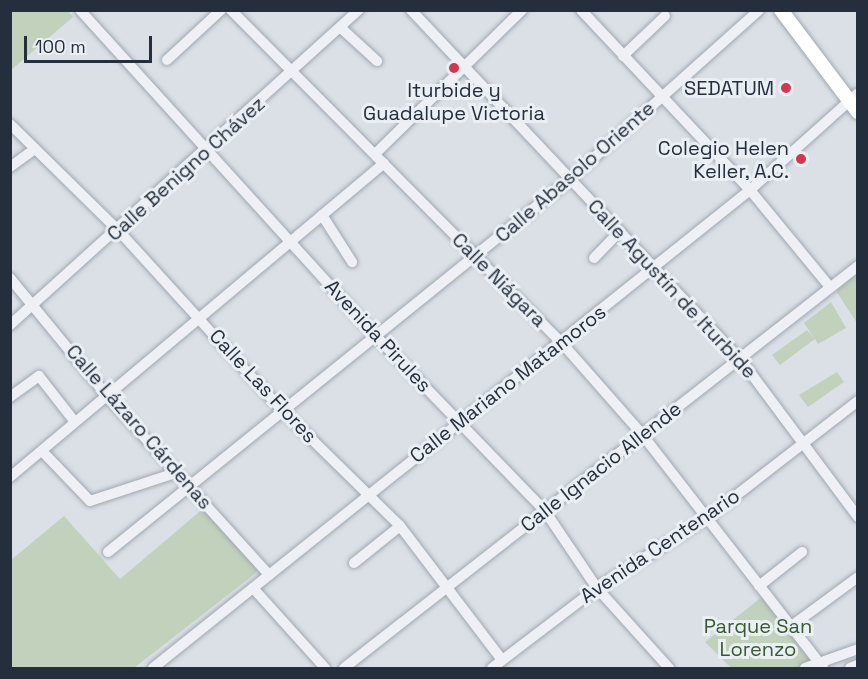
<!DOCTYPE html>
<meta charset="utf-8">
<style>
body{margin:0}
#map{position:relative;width:868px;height:679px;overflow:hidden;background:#dbe0e7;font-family:"Space Grotesk",sans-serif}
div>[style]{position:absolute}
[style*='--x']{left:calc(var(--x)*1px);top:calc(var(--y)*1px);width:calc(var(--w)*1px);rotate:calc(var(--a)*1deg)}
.green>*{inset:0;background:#c1d1bc}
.roads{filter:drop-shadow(0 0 2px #a0a7b1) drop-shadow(0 0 2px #a0a7b1)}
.minor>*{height:10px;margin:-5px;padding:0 5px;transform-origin:5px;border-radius:5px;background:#eef0f5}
.major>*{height:14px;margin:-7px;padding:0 7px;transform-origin:7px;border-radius:7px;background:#fff}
.dots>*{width:16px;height:16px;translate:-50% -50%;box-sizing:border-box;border:3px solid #eaeff4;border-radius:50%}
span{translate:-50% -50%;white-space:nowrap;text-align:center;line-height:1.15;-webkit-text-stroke:6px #eaeff4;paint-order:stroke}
.poi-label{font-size:20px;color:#242e3d}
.right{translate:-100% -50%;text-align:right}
.street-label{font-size:20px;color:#242e3d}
.park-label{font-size:20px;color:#395a31}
.frame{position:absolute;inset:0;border:12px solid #242e3d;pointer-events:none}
.scale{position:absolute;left:24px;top:36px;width:128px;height:27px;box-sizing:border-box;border:3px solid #242e3d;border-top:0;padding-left:8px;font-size:18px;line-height:21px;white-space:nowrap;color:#242e3d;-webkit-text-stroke:4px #eaeff4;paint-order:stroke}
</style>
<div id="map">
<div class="green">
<div style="clip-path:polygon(11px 10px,68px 11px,73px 17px,11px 70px)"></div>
<div style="clip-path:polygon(857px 273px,857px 323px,836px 291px)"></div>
<div style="clip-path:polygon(831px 302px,846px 328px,818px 344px,815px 339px,780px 365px,772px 355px,807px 330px,814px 338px,804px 323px)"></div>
<div style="clip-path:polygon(837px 372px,844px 382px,808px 407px,799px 395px)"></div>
<div style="clip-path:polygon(205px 507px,259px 570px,252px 576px,134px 668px,11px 668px,11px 560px,64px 516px,120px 579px)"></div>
<div style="clip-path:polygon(763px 596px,813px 661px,798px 668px,731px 668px,705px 642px)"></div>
</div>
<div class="roads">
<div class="minor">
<div style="--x:80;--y:10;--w:438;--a:47.8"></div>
<div style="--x:374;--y:334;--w:246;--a:46"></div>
<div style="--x:545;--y:511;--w:93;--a:56"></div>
<div style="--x:597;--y:588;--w:108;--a:48"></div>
<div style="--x:231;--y:10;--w:468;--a:45.2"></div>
<div style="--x:561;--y:342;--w:121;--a:48.7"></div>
<div style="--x:641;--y:433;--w:297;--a:52.2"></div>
<div style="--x:411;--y:10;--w:481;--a:46.7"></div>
<div style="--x:741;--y:360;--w:196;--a:53.3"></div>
<div style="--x:581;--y:10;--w:247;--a:46.8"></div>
<div style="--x:750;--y:190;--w:126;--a:50.5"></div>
<div style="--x:341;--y:28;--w:49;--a:42.5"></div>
<div style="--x:623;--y:56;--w:58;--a:-43.6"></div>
<div style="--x:167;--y:60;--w:74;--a:-42.8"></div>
<div style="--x:10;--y:124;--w:151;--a:44.5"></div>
<div style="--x:118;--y:230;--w:242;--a:47.7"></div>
<div style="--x:281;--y:409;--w:167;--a:44.5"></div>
<div style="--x:400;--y:526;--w:168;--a:52.7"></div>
<div style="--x:375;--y:154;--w:206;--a:-44.4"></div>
<div style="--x:10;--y:167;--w:31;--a:-36"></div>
<div style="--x:322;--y:215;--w:56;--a:57.4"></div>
<div style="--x:594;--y:258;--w:37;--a:-46"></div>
<div style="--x:10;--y:278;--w:151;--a:50.6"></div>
<div style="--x:106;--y:395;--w:243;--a:47.8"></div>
<div style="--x:10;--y:325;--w:470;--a:-42.1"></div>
<div style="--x:10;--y:397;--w:36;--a:-36"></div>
<div style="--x:39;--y:376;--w:58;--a:52"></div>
<div style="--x:42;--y:451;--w:69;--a:46.2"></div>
<div style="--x:90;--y:501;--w:89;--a:-18.2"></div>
<div style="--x:10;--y:477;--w:488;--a:-40"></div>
<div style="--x:108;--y:552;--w:592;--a:-38.9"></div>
<div style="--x:569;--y:180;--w:255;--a:-41.8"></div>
<div style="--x:354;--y:563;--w:59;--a:-38.8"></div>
<div style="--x:759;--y:586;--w:55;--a:-38.3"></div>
<div style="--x:253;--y:588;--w:108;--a:48"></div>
<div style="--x:790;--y:627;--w:84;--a:-36.3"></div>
<div style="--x:153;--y:668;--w:765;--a:-38.68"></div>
<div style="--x:750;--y:190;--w:145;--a:-41.9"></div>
<div style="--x:344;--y:668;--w:653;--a:-38.03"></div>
<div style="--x:492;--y:668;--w:132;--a:-37.3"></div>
<div style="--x:597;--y:588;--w:130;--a:-32.5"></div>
<div style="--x:707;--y:518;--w:191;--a:-37.8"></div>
<div style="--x:805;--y:668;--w:56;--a:-19.7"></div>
<div style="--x:850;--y:668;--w:9;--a:-21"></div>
</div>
<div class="major">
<div style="--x:781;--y:10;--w:128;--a:53"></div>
</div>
</div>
<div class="dots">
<div style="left:454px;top:68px;background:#d5364f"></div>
<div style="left:786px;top:88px;background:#d5364f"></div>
<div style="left:801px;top:159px;background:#d5364f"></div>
</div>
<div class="poi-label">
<span class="right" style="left:774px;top:88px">SEDATUM</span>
<span style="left:454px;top:102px">Iturbide y<br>Guadalupe Victoria</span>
<span class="right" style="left:789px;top:160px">Colegio Helen<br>Keller, A.C.</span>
</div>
<div class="street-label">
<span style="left:186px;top:169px;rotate:-42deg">Calle Benigno Chávez</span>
<span style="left:575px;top:172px;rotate:-41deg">Calle Abasolo Oriente</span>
<span style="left:499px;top:280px;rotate:45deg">Calle Niágara</span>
<span style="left:672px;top:289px;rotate:47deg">Calle Agustín de Iturbide</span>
<span style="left:378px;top:336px;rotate:47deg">Avenida Pirules</span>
<span style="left:508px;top:384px;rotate:-38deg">Calle Mariano Matamoros</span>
<span style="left:263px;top:386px;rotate:47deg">Calle Las Flores</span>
<span style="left:139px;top:427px;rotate:49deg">Calle Lázaro Cárdenas</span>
<span style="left:601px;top:467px;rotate:-38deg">Calle Ignacio Allende</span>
<span style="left:660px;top:546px;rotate:-34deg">Avenida Centenario</span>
</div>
<div class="park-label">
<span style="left:758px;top:638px">Parque San<br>Lorenzo</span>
</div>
<div class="frame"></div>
<div class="scale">100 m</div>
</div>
